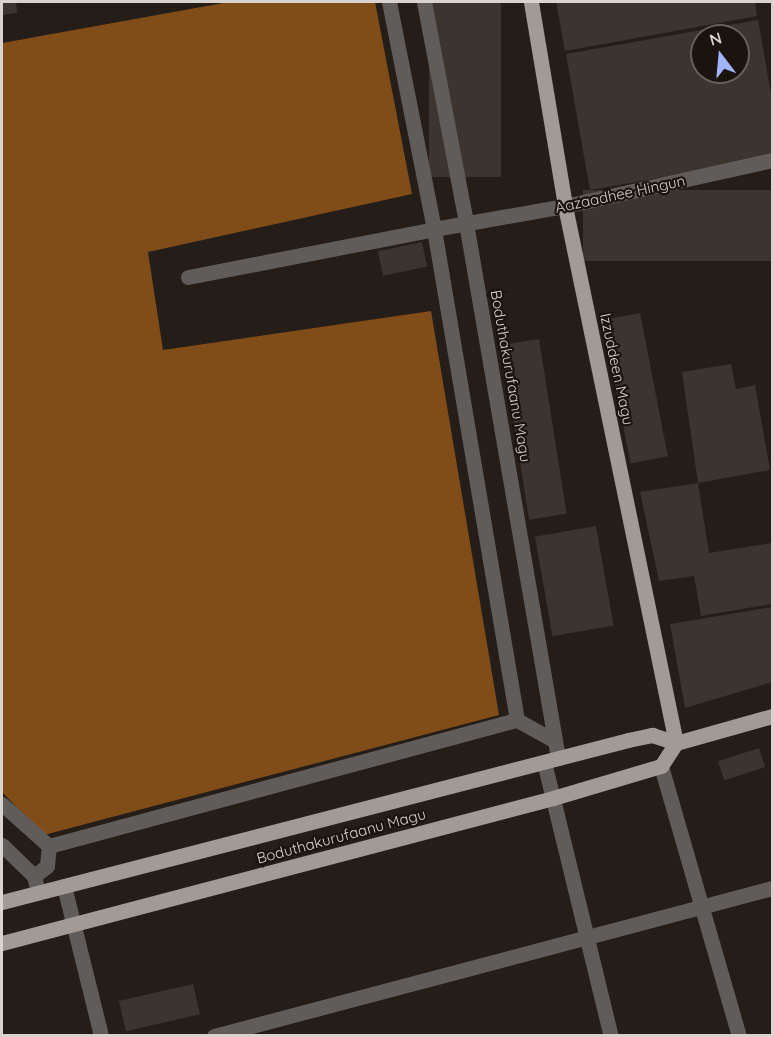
<!DOCTYPE html>
<style>
body{margin:0}
#map{position:relative;width:774px;height:1037px;overflow:hidden;background:#241d18;font-family:Quicksand,sans-serif}
div>[style]{position:absolute}
[style*='--x']{left:calc(var(--x)*1px);top:calc(var(--y)*1px);width:calc(var(--w)*1px);rotate:calc(var(--a)*1deg)}
.water>*{inset:0;background:#804d18}
.building>*{inset:0;background:#3c352f;transform-origin:0 0}
.minor>*{height:15px;margin:-7.5px;padding:0 7.5px;transform-origin:7.5px;border-radius:7.5px;background:#605c59}
.major>*{height:15px;margin:-7.5px;padding:0 7.5px;transform-origin:7.5px;border-radius:7.5px;background:#a29a94}
span{translate:-50% -50%;white-space:nowrap;text-align:center;line-height:1.15;-webkit-text-stroke:4.5px #1a140f;paint-order:stroke}
.street-label{font-size:15px;color:#d8d3cf}
.frame{position:absolute;inset:0;border:3px solid #d8d3cf;pointer-events:none}
.north{position:absolute;left:690px;top:24px;width:60px;height:60px;box-sizing:border-box;background:#1a140f;border:2px solid #66605c;border-radius:50%;rotate:344deg;font-size:16px;font-weight:700;line-height:24px;text-align:center;color:#d8d3cf}
.north::after{content:'';display:block;margin:auto;width:21px;height:27px;background:#a0b3fd;clip-path:polygon(50% 0,100% 100%,50% 72%,0 100%)}
</style>
<div id="map">
<div class="water">
<div style="clip-path:polygon(229px 2px,375px 2px,412px 194px,148px 252px,163px 350px,431px 311px,499px 715px,44px 835px,2px 792px,2px 43px)"></div>
</div>
<div class="building">
<div style="clip-path:polygon(2px 2px,16px 2px,17px 13px,2px 15px)"></div>
<div style="left:429px;top:2px;width:72px;height:175px"></div>
<div style="clip-path:polygon(556px 2px,755px 2px,757px 16px,565px 51px)"></div>
<div style="clip-path:polygon(evenodd,758px 20px,772px 99px,772px 158px,590px 190px,566px 54px,758px 20px,702px 36px,738px 36px,738px 72px,702px 72px,702px 36px)"></div>
<div style="left:772px;top:190px;width:71px;height:189px;rotate:90deg"></div>
<div style="left:422px;top:242px;width:25px;height:45px;rotate:78deg"></div>
<div style="left:640px;top:313px;width:146px;height:38px;rotate:79deg"></div>
<div style="left:539px;top:339px;width:177px;height:38px;rotate:81deg"></div>
<div style="clip-path:polygon(731px 364px,736px 389px,755px 385px,770px 470px,698px 483px,682px 372px)"></div>
<div style="clip-path:polygon(698px 483px,709px 553px,772px 543px,772px 604px,701px 616px,694px 576px,659px 581px,640px 492px)"></div>
<div style="left:596px;top:526px;width:101px;height:62px;rotate:80deg"></div>
<div style="clip-path:polygon(772px 607px,772px 682px,685px 708px,670px 624px)"></div>
<div style="left:759px;top:748px;width:20px;height:43px;rotate:72deg"></div>
<div style="left:193px;top:984px;width:31px;height:76px;rotate:77deg"></div>
</div>
<div class="minor">
<div style="--x:424;--y:2;--w:225;--a:79.2"></div>
<div style="--x:466;--y:223;--w:543;--a:80.24"></div>
<div style="--x:188;--y:277;--w:251;--a:-11"></div>
<div style="--x:434;--y:229;--w:231;--a:-101.2"></div>
<div style="--x:517;--y:720;--w:498;--a:-99.6"></div>
<div style="--x:434;--y:229;--w:133;--a:-10"></div>
<div style="--x:565;--y:206;--w:212;--a:-12.5"></div>
<div style="--x:544;--y:762;--w:282;--a:76.3"></div>
<div style="--x:661;--y:766;--w:281;--a:73.9"></div>
<div style="--x:2;--y:804;--w:63;--a:41.8"></div>
<div style="--x:49;--y:846;--w:20;--a:96"></div>
<div style="--x:47;--y:866;--w:16;--a:142"></div>
<div style="--x:2;--y:845;--w:45;--a:44.1"></div>
<div style="--x:34;--y:876;--w:8;--a:76"></div>
<div style="--x:49;--y:846;--w:485;--a:-15.1"></div>
<div style="--x:517;--y:720;--w:43;--a:28.9"></div>
<div style="--x:64;--y:886;--w:154;--a:76.1"></div>
<div style="--x:214;--y:1036;--w:577;--a:-14.85"></div>
</div>
<div class="major">
<div style="--x:531;--y:2;--w:207;--a:80.5"></div>
<div style="--x:565;--y:206;--w:548;--a:78.32"></div>
<div style="--x:2;--y:902;--w:647;--a:-14.51"></div>
<div style="--x:628;--y:740;--w:25;--a:-12"></div>
<div style="--x:652;--y:735;--w:25;--a:18"></div>
<div style="--x:676;--y:743;--w:100;--a:-15.7"></div>
<div style="--x:2;--y:943;--w:570;--a:-14.74"></div>
<div style="--x:553;--y:798;--w:113;--a:-16.5"></div>
<div style="--x:661;--y:766;--w:27;--a:-57"></div>
</div>
<div class="street-label">
<span style="left:620px;top:194px;rotate:-12deg">Aazaadhee Hingun</span>
<span style="left:617px;top:369px;rotate:78deg">Izzuddeen Magu</span>
<span style="left:511px;top:376px;rotate:80deg">Boduthakurufaanu Magu</span>
<span style="left:341px;top:836px;rotate:-15deg">Boduthakurufaanu Magu</span>
</div>
<div class="frame"></div>
<div class="north">N</div>
</div>
